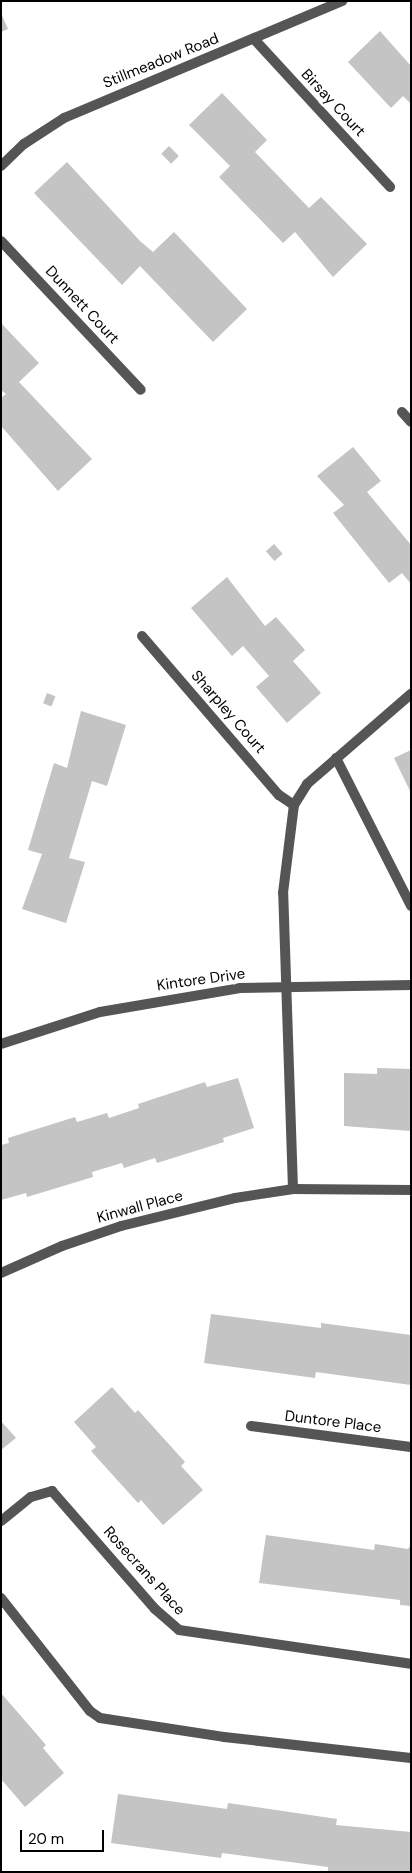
<!DOCTYPE html>
<style>
body{margin:0}
#map{position:relative;width:412px;height:1873px;overflow:hidden;background:#fff;font-family:"DM Sans",sans-serif}
div>[style]{position:absolute}
[style*='--x']{left:calc(var(--x)*1px);top:calc(var(--y)*1px);width:calc(var(--w)*1px);rotate:calc(var(--a)*1deg)}
.building>*{inset:0;background:#c4c4c4;transform-origin:0 0}
.minor>*{height:10px;margin:-5px;padding:0 5px;transform-origin:5px;border-radius:5px;background:#555}
span{translate:-50% -50%;white-space:nowrap;text-align:center;line-height:1.15;-webkit-text-stroke:4.5px #fff;paint-order:stroke}
.street-label{font-size:15px;color:#000}
.frame{position:absolute;inset:0;border:2px solid #000;pointer-events:none}
.scale{position:absolute;left:20px;top:1830px;width:84px;height:22px;box-sizing:border-box;border:2px solid #000;border-top:0;padding-left:6px;font-size:15px;line-height:18px;white-space:nowrap;color:#000;-webkit-text-stroke:4px #fff;paint-order:stroke}
</style>
<div id="map">
<div class="building">
<div style="clip-path:polygon(1px 13px,8px 29px,1px 32px)"></div>
<div style="clip-path:polygon(380px 31px,411px 66px,411px 104px,403px 96px,391px 108px,348px 62px)"></div>
<div style="clip-path:polygon(222px 93px,267px 140px,255px 152px,309px 208px,321px 197px,367px 244px,333px 277px,295px 232px,283px 243px,219px 177px,230px 166px,189px 125px)"></div>
<div style="left:169px;top:146px;width:14px;height:11px;rotate:45deg"></div>
<div style="clip-path:polygon(67px 162px,140px 241px,153px 252px,174px 232px,247px 309px,213px 342px,140px 266px,122px 285px,34px 193px)"></div>
<div style="clip-path:polygon(1px 323px,39px 363px,19px 382px,92px 459px,58px 491px,1px 426px,1px 398px,6px 394px,1px 390px)"></div>
<div style="clip-path:polygon(353px 447px,381px 481px,367px 492px,411px 545px,411px 584px,402px 573px,389px 583px,333px 513px,344px 505px,317px 476px)"></div>
<div style="left:274px;top:544px;width:13px;height:11px;rotate:48deg"></div>
<div style="clip-path:polygon(227px 577px,265px 626px,276px 617px,305px 650px,293px 661px,321px 693px,287px 723px,256px 687px,269px 676px,243px 646px,232px 656px,191px 608px)"></div>
<div style="left:47px;top:693px;width:9px;height:11px;rotate:21deg"></div>
<div style="clip-path:polygon(81px 711px,126px 725px,107px 786px,92px 781px,69px 858px,85px 862px,66px 923px,22px 909px,42px 854px,28px 850px,54px 763px,67px 768px)"></div>
<div style="clip-path:polygon(411px 750px,411px 793px,394px 758px)"></div>
<div style="clip-path:polygon(377px 1068px,411px 1069px,411px 1131px,344px 1126px,344px 1073px,377px 1074px)"></div>
<div style="clip-path:polygon(238px 1078px,254px 1128px,223px 1138px,224px 1142px,157px 1163px,155px 1158px,124px 1168px,122px 1163px,92px 1172px,93px 1177px,27px 1197px,26px 1193px,1px 1200px,1px 1145px,9px 1143px,8px 1138px,75px 1117px,77px 1122px,107px 1113px,109px 1118px,139px 1108px,138px 1104px,205px 1082px,207px 1087px)"></div>
<div style="clip-path:polygon(211px 1314px,321px 1328px,321px 1323px,411px 1335px,411px 1385px,316px 1372px,315px 1378px,204px 1363px)"></div>
<div style="clip-path:polygon(112px 1387px,135px 1413px,138px 1410px,185px 1462px,181px 1466px,203px 1490px,163px 1525px,141px 1500px,138px 1503px,91px 1451px,96px 1447px,74px 1422px)"></div>
<div style="clip-path:polygon(1px 1421px,16px 1438px,1px 1450px)"></div>
<div style="clip-path:polygon(266px 1535px,374px 1550px,375px 1544px,408px 1549px,411px 1544px,411px 1606px,400px 1605px,400px 1600px,259px 1583px)"></div>
<div style="clip-path:polygon(1px 1693px,46px 1745px,43px 1748px,64px 1773px,25px 1807px,1px 1779px)"></div>
<div style="clip-path:polygon(118px 1794px,227px 1809px,228px 1803px,337px 1819px,336px 1825px,411px 1832px,411px 1872px,328px 1872px,328px 1867px,222px 1853px,221px 1858px,111px 1843px)"></div>
</div>
<div class="minor">
<div style="--x:254;--y:39;--w:201;--a:47.4"></div>
<div style="--x:1;--y:166;--w:32;--a:-44"></div>
<div style="--x:24;--y:144;--w:48;--a:-33"></div>
<div style="--x:64;--y:118;--w:302;--a:-22.8"></div>
<div style="--x:1;--y:241;--w:204;--a:46.8"></div>
<div style="--x:402;--y:412;--w:13;--a:48"></div>
<div style="--x:142;--y:636;--w:210;--a:49.3"></div>
<div style="--x:279;--y:795;--w:18;--a:34"></div>
<div style="--x:336;--y:758;--w:166;--a:63.1"></div>
<div style="--x:1;--y:1044;--w:104;--a:-17.9"></div>
<div style="--x:100;--y:1012;--w:142;--a:-9.7"></div>
<div style="--x:240;--y:988;--w:171;--a:-1"></div>
<div style="--x:293;--y:1189;--w:296;--a:-91.9"></div>
<div style="--x:283;--y:893;--w:89;--a:-82.9"></div>
<div style="--x:294;--y:805;--w:25;--a:-58"></div>
<div style="--x:307;--y:784;--w:138;--a:-40.9"></div>
<div style="--x:1;--y:1273;--w:67;--a:-23.9"></div>
<div style="--x:62;--y:1246;--w:62;--a:-18.7"></div>
<div style="--x:121;--y:1226;--w:117;--a:-13.8"></div>
<div style="--x:235;--y:1198;--w:59;--a:-8.8"></div>
<div style="--x:293;--y:1189;--w:118;--a:0.5"></div>
<div style="--x:251;--y:1426;--w:161;--a:7.5"></div>
<div style="--x:1;--y:1521;--w:38;--a:-39"></div>
<div style="--x:31;--y:1497;--w:22;--a:-16"></div>
<div style="--x:52;--y:1491;--w:157;--a:48.9"></div>
<div style="--x:155;--y:1609;--w:32;--a:41"></div>
<div style="--x:179;--y:1630;--w:234;--a:8.3"></div>
<div style="--x:1;--y:1598;--w:144;--a:51.8"></div>
<div style="--x:90;--y:1711;--w:12;--a:35"></div>
<div style="--x:100;--y:1718;--w:125;--a:8.7"></div>
<div style="--x:224;--y:1737;--w:188;--a:6.4"></div>
</div>
<div class="street-label">
<span style="left:161px;top:61px;rotate:-22deg">Stillmeadow Road</span>
<span style="left:333px;top:103px;rotate:47deg">Birsay Court</span>
<span style="left:82px;top:305px;rotate:47deg">Dunnett Court</span>
<span style="left:228px;top:712px;rotate:49deg">Sharpley Court</span>
<span style="left:201px;top:980px;rotate:-8deg">Kintore Drive</span>
<span style="left:140px;top:1207px;rotate:-15deg">Kinwall Place</span>
<span style="left:333px;top:1422px;rotate:7deg">Duntore Place</span>
<span style="left:144px;top:1571px;rotate:48deg">Rosecrans Place</span>
</div>
<div class="frame"></div>
<div class="scale">20 m</div>
</div>
